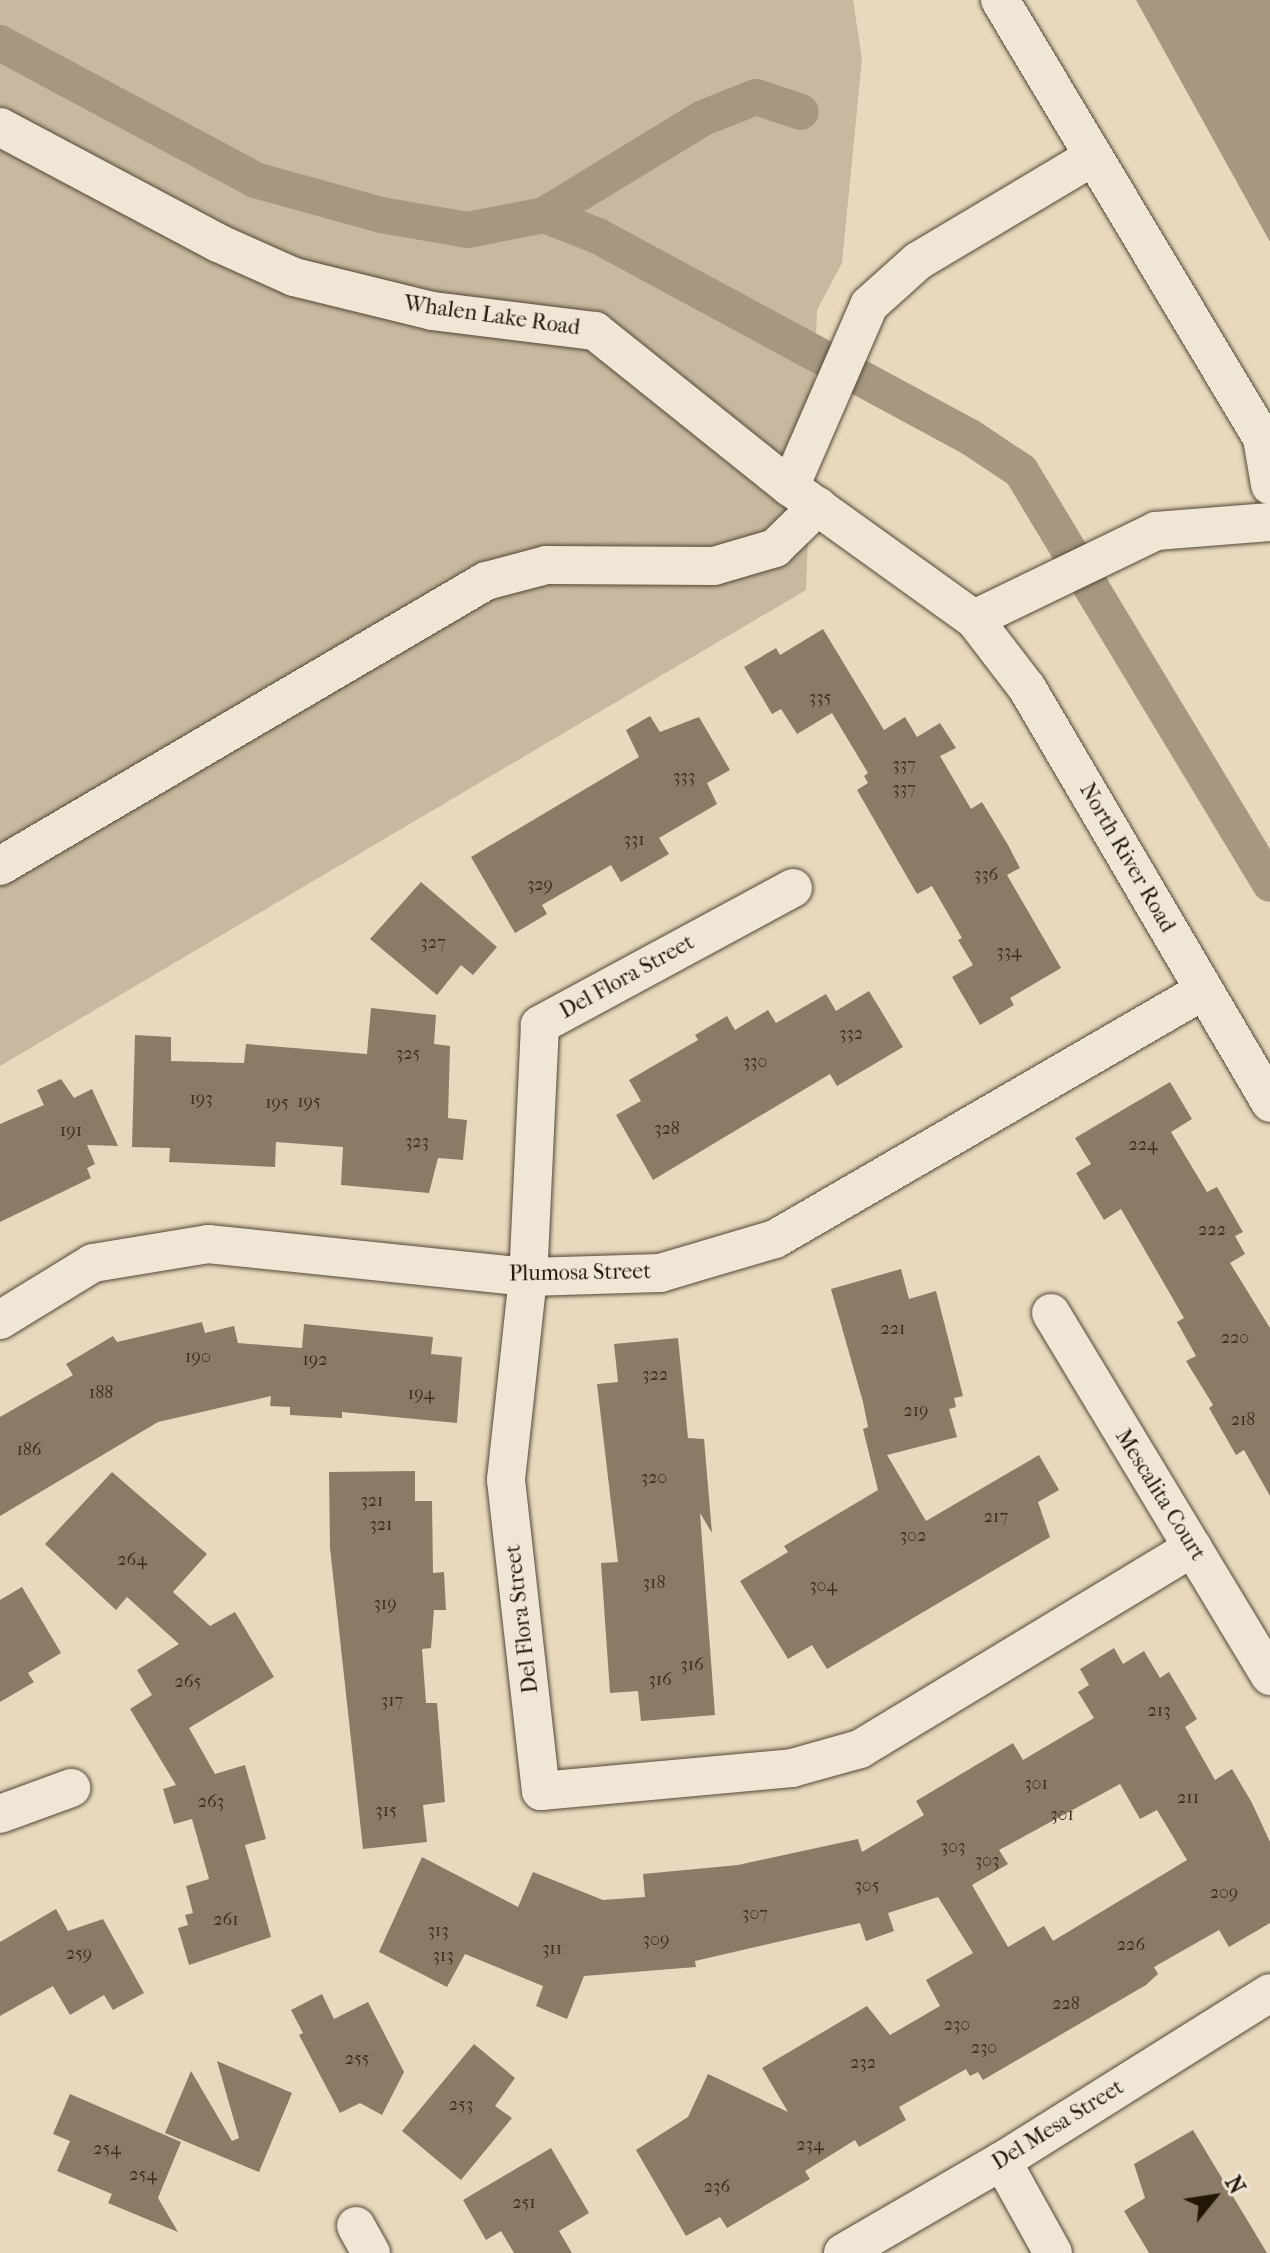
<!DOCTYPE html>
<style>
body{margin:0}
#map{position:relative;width:1270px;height:2253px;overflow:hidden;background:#e8d9be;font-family:"IM FELL French Canon",serif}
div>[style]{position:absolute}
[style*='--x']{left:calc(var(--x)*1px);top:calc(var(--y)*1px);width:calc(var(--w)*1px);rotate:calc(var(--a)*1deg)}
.green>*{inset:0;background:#c7b89f}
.water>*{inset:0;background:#a59780}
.canal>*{height:36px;margin:-18px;padding:0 18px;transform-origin:18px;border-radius:18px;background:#a59780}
.building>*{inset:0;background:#897b66}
.roads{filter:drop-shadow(0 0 2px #544735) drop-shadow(0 0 2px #544735)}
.minor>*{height:38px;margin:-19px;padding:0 19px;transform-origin:19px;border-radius:19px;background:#f0e6d5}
span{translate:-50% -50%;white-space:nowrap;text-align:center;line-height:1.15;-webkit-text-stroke:7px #f0e6d5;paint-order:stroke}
.number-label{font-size:18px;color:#3c2f1f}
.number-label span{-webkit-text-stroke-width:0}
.street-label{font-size:22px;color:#231607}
.north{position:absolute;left:1174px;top:2157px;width:80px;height:80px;-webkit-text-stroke:6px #f0e6d5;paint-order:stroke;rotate:60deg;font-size:22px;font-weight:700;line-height:32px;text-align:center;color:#231607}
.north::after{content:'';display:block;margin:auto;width:28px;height:36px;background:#231607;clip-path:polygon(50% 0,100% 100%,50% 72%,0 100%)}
</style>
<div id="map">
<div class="green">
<div style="clip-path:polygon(0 0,853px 0,862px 59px,842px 263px,817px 310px,806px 590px,0 1066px)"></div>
</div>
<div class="water">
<div style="clip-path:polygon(1136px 0,1270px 0,1270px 242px)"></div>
</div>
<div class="canal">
<div style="--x:0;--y:43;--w:289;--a:28.2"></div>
<div style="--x:255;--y:180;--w:131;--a:15.5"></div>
<div style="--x:381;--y:215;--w:88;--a:9.8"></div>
<div style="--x:468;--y:230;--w:77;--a:-11.2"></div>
<div style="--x:544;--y:215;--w:186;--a:-31.4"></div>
<div style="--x:703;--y:118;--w:57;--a:-21.6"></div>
<div style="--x:756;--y:97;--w:47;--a:18.4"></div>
<div style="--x:544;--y:215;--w:58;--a:21.3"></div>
<div style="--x:598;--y:236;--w:423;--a:28.4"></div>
<div style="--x:970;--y:437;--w:61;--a:33.7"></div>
<div style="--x:1021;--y:471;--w:482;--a:58.9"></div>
</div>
<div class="building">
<div style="clip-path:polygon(823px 629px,884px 730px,905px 717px,917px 737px,940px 723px,956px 748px,940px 756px,971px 809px,982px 802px,1008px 845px,1020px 868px,1007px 875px,1061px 968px,1010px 998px,1014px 1005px,980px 1025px,952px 977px,973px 965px,958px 940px,962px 938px,932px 886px,917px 894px,857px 790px,868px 783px,864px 776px,868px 773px,832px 713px,797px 734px,781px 709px,772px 714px,744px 667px,776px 648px,780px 655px)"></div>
<div style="clip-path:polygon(650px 716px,660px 732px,699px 717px,730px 770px,707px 783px,717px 804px,659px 838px,669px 854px,621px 882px,611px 865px,542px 905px,547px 914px,515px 933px,471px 857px,639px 757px,626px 730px)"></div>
<div style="clip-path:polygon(421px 882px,497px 947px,473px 975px,461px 965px,437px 995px,370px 939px)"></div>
<div style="clip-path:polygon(869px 991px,903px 1047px,837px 1086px,830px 1074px,653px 1180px,616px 1115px,641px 1101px,629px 1080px,698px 1040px,695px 1035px,727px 1016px,735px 1030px,768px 1010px,776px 1023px,826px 994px,836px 1011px)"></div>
<div style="clip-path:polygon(371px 1008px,436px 1015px,434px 1044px,450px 1046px,448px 1118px,467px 1120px,463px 1160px,438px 1158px,429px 1193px,341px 1185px,343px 1147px,276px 1142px,275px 1167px,169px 1162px,170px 1148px,132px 1147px,135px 1035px,171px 1037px,171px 1061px,244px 1063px,246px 1044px,367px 1054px)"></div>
<div style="clip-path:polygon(61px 1079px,74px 1098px,92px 1089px,118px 1146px,87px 1145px,95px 1164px,87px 1168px,91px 1178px,0 1222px,0 1124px,44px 1105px,37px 1090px)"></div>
<div style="clip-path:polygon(1170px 1082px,1192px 1119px,1171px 1132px,1207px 1192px,1217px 1187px,1243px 1232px,1235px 1236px,1245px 1254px,1230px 1263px,1270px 1328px,1270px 1496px,1244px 1450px,1236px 1455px,1209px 1408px,1213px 1405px,1186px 1361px,1196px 1356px,1177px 1322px,1184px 1318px,1121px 1209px,1104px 1220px,1076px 1173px,1091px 1164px,1075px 1138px)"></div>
<div style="clip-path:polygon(901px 1269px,909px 1299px,936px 1291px,963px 1396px,954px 1398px,956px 1407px,949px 1409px,957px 1437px,887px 1455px,926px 1521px,1039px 1455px,1059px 1490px,1038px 1502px,1050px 1537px,827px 1669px,812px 1645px,788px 1659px,740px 1581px,788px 1552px,784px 1546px,878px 1490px,863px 1429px,868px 1427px,863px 1402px,831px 1289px)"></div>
<div style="clip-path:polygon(202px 1322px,205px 1333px,234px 1326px,238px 1343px,302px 1348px,304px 1324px,433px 1337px,431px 1354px,462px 1357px,457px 1423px,342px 1412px,342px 1418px,290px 1415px,290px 1407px,270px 1406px,271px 1396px,158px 1422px,0 1516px,0 1417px,73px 1375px,66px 1364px,113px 1336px,117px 1342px)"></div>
<div style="clip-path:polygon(678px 1338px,688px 1438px,704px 1439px,712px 1533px,700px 1513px,715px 1715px,641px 1721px,638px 1691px,610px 1693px,601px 1563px,618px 1562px,597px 1384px,618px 1382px,614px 1344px)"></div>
<div style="clip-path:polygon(415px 1471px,415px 1501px,432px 1501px,433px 1573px,444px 1572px,446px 1610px,434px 1610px,431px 1648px,422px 1649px,426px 1703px,437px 1703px,445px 1802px,423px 1805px,427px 1842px,363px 1849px,330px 1548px,329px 1472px)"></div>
<div style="clip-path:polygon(112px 1472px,207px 1554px,173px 1592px,210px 1626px,235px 1612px,274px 1677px,189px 1728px,215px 1774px,245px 1765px,266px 1839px,245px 1845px,271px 1937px,189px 1965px,178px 1928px,188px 1925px,185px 1915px,193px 1913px,186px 1886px,209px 1879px,192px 1819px,174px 1824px,163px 1789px,176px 1785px,130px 1709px,152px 1695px,137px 1670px,179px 1644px,127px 1597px,116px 1610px,45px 1544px)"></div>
<div style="clip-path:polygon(22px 1587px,61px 1653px,28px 1673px,34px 1682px,0 1702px,0 1600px)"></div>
<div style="clip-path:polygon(evenodd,1114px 1648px,1123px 1664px,1144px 1651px,1160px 1678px,1169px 1672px,1197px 1719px,1185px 1727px,1215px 1780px,1232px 1769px,1252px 1803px,1270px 1842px,1270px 1923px,1229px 1947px,1219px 1930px,1154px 1967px,1158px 1974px,1146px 1985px,983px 2080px,978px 2072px,970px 2076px,966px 2069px,899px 2107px,906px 2120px,859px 2147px,855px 2140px,805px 2171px,810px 2179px,727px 2228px,720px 2217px,686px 2236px,636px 2150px,688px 2117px,708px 2074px,788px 2112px,762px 2068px,867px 2006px,890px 2035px,940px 2006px,926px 1980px,973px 1953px,938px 1897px,888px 1913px,894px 1931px,866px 1941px,860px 1923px,695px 1961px,696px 1967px,584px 1976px,567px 2019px,536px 2006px,543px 1986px,465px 1954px,447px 1987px,379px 1952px,422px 1857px,518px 1907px,533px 1872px,603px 1900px,645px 1897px,643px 1874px,738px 1865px,858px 1839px,862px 1852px,924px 1815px,916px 1801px,1013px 1743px,1023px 1760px,1094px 1718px,1078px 1692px,1089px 1685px,1080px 1669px,1114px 1648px,1120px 1784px,1140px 1819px,1157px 1810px,1187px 1860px,1053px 1941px,1044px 1926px,1008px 1947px,972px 1885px,1008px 1864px,999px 1850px,1120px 1784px)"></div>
<div style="clip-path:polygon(56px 1909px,68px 1931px,103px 1919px,144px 1993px,113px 2010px,104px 1995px,70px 2015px,53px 1986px,0 2016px,0 1942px)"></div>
<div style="clip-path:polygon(322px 1994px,334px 2019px,368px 2002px,404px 2072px,382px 2115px,360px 2103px,340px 2113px,299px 2035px,303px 2033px,291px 2010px)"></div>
<div style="clip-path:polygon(474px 2044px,515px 2078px,495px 2106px,512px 2118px,461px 2180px,402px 2131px)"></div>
<div style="clip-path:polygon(217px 2061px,292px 2093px,259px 2172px,165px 2133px,191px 2071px,232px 2141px,239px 2138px)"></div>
<div style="clip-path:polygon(70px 2094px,181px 2142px,158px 2198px,178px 2232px,108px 2203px,112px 2194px,57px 2171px,70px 2141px,53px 2134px)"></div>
<div style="clip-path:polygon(1193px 2130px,1267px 2253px,1149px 2253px,1124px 2211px,1145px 2198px,1134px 2164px)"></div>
<div style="clip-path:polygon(551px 2148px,589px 2213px,559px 2231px,572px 2253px,514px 2253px,501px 2231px,486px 2240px,463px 2200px)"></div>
</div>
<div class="roads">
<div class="minor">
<div style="--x:1000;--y:0;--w:510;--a:59.11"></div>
<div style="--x:1262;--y:438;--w:48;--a:80.3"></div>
<div style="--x:0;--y:127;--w:247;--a:28"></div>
<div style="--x:218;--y:243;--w:83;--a:24.1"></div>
<div style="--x:294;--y:277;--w:142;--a:13.8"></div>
<div style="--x:432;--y:311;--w:164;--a:7"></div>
<div style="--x:595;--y:331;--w:250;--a:38.7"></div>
<div style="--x:790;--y:487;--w:226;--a:35.7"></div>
<div style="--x:974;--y:619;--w:87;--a:52.5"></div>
<div style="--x:1027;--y:688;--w:481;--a:59.6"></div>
<div style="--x:790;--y:487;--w:198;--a:-66.5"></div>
<div style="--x:869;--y:305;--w:66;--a:-41.9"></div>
<div style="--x:918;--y:261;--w:201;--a:-30.8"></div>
<div style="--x:974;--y:619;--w:202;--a:-25.8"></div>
<div style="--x:1156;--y:531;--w:114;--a:-4.5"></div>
<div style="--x:0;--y:866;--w:563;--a:-30.39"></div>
<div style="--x:486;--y:581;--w:62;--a:-14.9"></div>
<div style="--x:546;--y:565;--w:168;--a:0.3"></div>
<div style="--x:714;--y:566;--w:64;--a:-16.4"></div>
<div style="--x:775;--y:548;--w:60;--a:-44.3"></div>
<div style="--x:793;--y:888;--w:288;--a:151.6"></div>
<div style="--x:540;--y:1025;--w:252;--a:92.7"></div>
<div style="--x:528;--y:1277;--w:204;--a:96.2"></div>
<div style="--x:506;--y:1480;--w:313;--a:83.6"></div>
<div style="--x:541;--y:1791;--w:252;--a:-5.2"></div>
<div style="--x:792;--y:1768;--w:71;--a:-15.6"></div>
<div style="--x:860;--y:1749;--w:389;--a:-31.2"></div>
<div style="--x:1051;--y:1313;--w:424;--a:58.9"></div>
<div style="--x:0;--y:1320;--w:109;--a:-31.5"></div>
<div style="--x:93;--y:1263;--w:117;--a:-9.4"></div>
<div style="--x:208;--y:1244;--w:322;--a:5.9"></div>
<div style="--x:528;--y:1277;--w:132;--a:-1.7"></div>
<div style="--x:660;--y:1273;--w:120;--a:-16.5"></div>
<div style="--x:775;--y:1239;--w:496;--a:-30.1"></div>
<div style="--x:0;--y:1814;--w:76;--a:-20.1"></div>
<div style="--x:1002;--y:2161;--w:105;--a:61"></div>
<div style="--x:356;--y:2226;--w:31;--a:61"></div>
<div style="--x:843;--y:2253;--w:184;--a:-30.1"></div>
<div style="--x:1002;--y:2161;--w:316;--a:-32.1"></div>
</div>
</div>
<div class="number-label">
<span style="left:820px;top:698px">335</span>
<span style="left:904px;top:765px">337</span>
<span style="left:684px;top:777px">333</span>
<span style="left:904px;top:789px">337</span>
<span style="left:634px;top:840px">331</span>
<span style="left:986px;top:875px">336</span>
<span style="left:540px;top:885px">329</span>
<span style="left:433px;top:943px">327</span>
<span style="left:1009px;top:952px">334</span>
<span style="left:851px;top:1034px">332</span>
<span style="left:408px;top:1054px">325</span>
<span style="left:755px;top:1062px">330</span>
<span style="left:201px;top:1099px">193</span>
<span style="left:309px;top:1102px">195</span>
<span style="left:277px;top:1103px">195</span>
<span style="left:667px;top:1129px">328</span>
<span style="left:71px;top:1131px">191</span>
<span style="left:417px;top:1142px">323</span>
<span style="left:1143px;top:1145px">224</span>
<span style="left:1212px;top:1230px">222</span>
<span style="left:893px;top:1329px">221</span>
<span style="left:1235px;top:1338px">220</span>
<span style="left:198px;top:1357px">190</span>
<span style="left:315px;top:1360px">192</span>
<span style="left:655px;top:1375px">322</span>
<span style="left:101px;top:1393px">188</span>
<span style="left:421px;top:1394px">194</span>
<span style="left:916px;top:1411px">219</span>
<span style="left:1243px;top:1420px">218</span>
<span style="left:29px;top:1450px">186</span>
<span style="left:654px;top:1478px">320</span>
<span style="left:372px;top:1501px">321</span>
<span style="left:996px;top:1517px">217</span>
<span style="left:381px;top:1525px">321</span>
<span style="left:913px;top:1536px">302</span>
<span style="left:132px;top:1560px">264</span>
<span style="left:654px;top:1583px">318</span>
<span style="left:823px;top:1586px">304</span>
<span style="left:385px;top:1604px">319</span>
<span style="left:692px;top:1665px">316</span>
<span style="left:660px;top:1680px">316</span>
<span style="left:188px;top:1682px">265</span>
<span style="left:392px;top:1701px">317</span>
<span style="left:1159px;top:1711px">213</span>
<span style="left:1036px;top:1784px">301</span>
<span style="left:1188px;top:1798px">211</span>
<span style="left:211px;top:1802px">263</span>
<span style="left:386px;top:1811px">315</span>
<span style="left:1062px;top:1815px">301</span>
<span style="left:953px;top:1847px">303</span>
<span style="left:987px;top:1861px">303</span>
<span style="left:867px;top:1886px">305</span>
<span style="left:1224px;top:1893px">209</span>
<span style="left:755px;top:1914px">307</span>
<span style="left:226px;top:1920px">261</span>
<span style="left:438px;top:1931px">313</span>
<span style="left:656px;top:1940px">309</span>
<span style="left:1131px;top:1945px">226</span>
<span style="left:552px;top:1949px">311</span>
<span style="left:79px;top:1954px">259</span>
<span style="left:443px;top:1956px">313</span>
<span style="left:1066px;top:2004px">228</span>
<span style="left:957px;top:2025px">230</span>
<span style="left:984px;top:2048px">230</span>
<span style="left:357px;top:2059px">255</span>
<span style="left:863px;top:2063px">232</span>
<span style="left:461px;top:2105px">253</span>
<span style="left:810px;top:2145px">234</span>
<span style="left:107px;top:2149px">254</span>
<span style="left:143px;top:2175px">254</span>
<span style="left:717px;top:2187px">236</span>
<span style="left:524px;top:2203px">251</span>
</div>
<div class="street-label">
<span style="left:492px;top:316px;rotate:8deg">Whalen Lake Road</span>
<span style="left:1127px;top:858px;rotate:60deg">North River Road</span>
<span style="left:627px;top:977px;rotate:-29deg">Del Flora Street</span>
<span style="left:580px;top:1273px;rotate:-1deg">Plumosa Street</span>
<span style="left:1160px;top:1495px;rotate:58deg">Mescalita Court</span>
<span style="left:522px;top:1619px;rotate:-97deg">Del Flora Street</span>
<span style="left:1058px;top:2125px;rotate:-32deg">Del Mesa Street</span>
</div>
<div class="north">N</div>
</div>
